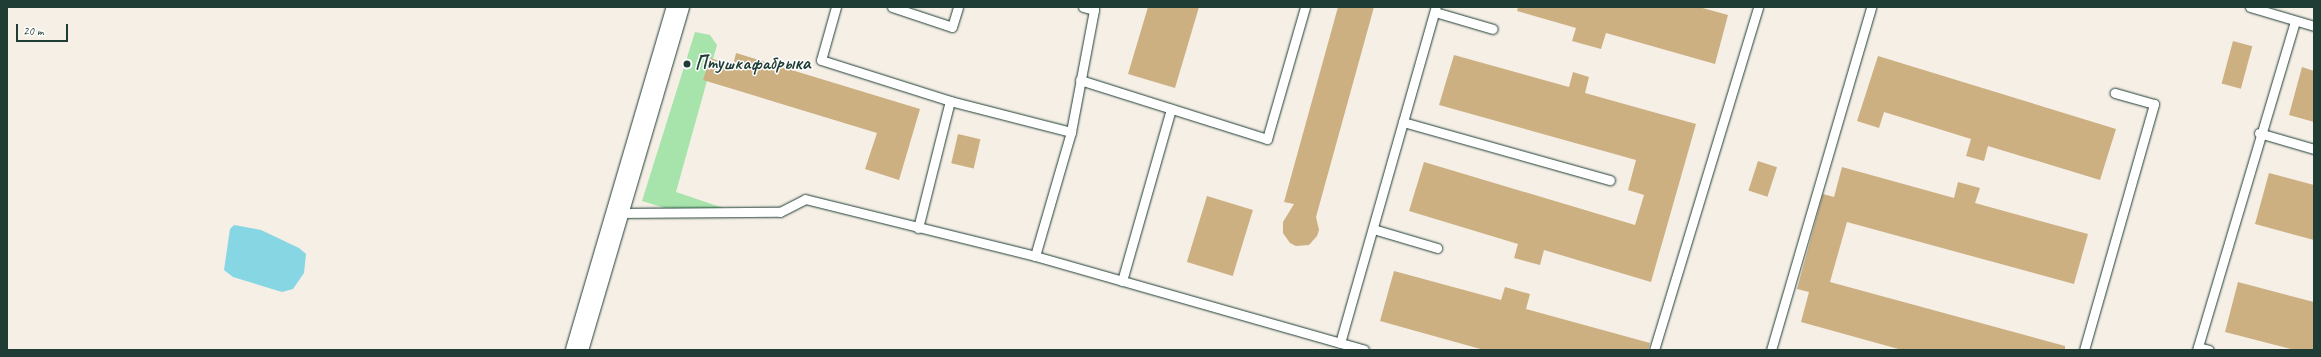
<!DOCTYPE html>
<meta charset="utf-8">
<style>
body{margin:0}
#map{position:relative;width:2321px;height:357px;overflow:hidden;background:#f5efe6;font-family:Caveat,sans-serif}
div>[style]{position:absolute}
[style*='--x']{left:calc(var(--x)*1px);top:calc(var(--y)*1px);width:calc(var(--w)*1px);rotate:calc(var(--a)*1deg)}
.green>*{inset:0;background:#a6e4ac}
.water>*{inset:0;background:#87d6e4}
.building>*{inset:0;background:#cdb082;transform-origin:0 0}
.roads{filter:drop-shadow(0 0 1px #1f3d34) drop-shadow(0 0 1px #1f3d34)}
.service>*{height:9px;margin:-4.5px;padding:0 4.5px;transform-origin:4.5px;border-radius:4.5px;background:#fff}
.secondary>*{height:22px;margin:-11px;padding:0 11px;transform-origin:11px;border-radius:11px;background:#fff}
.dots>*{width:11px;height:11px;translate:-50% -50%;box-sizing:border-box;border:2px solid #fff;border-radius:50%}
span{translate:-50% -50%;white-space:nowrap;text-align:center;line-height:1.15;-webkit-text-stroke:3px #fff;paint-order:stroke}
.poi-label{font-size:19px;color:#1f3d34;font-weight:700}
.left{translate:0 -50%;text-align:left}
.frame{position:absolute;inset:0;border:8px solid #1f3d34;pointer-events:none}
.scale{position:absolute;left:16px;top:24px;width:52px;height:18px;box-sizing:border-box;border:2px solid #1f3d34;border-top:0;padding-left:5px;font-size:12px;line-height:14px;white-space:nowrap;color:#1f3d34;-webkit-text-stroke:3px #fff;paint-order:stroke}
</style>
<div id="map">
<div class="green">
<div style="clip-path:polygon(695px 32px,710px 35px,717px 45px,676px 192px,735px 212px,678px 212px,642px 201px)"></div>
</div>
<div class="water">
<div style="clip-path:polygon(234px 225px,261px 230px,299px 248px,306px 254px,304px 273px,293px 289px,282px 292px,233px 277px,224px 270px,230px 229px)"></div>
</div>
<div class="building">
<div style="clip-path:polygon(1148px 7px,1199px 7px,1175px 88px,1128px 74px)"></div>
<div style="clip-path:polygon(1338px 7px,1374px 7px,1316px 217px,1319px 230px,1317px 236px,1309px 245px,1296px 246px,1290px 243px,1283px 233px,1283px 222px,1294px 204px,1284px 202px)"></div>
<div style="clip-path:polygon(1518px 7px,1699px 7px,1728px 15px,1715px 64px,1606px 33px,1601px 49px,1572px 41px,1576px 28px,1517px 11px)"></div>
<div style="left:2233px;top:41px;width:20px;height:44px;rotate:15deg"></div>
<div style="clip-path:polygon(736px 53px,920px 109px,899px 180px,865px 169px,877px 133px,703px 80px,710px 58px,733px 65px)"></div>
<div style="clip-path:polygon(1454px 55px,1569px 87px,1573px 72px,1589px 77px,1585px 93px,1696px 124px,1651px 282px,1544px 250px,1540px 265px,1514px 258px,1518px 244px,1409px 211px,1424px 162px,1635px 225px,1644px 195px,1628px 190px,1636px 160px,1439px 105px)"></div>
<div style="clip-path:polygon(1878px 56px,2116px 129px,2100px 180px,1988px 146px,1984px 161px,1966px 156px,1971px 139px,1884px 112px,1879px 128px,1857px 121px)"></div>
<div style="clip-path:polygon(2302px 67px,2314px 71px,2314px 122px,2289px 115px)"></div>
<div style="left:958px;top:134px;width:23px;height:30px;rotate:13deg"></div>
<div style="left:1758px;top:161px;width:20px;height:31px;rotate:18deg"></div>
<div style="clip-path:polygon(1842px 167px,1954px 198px,1958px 182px,1980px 188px,1975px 203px,2088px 234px,2074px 284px,1847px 222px,1830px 282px,2065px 346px,2065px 350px,1902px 350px,1801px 322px,1809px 292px,1797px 289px,1823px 194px,1834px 197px)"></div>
<div style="clip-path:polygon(2269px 173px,2314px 185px,2314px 240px,2255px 224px)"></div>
<div style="left:1207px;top:196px;width:48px;height:69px;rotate:17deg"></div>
<div style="clip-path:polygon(1394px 271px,1501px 300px,1505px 287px,1530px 294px,1526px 309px,1650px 343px,1648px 350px,1484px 350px,1380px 321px)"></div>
<div style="clip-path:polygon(2238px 282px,2314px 302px,2314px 350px,2295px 350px,2225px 332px)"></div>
</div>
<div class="roads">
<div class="service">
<div style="--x:836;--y:7;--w:55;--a:105.8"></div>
<div style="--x:821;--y:60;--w:135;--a:17.6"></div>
<div style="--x:892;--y:7;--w:63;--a:18.4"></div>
<div style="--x:952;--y:27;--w:21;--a:-73"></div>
<div style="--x:1083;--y:7;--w:11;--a:15"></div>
<div style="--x:1094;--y:10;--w:3;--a:-90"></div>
<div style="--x:2250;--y:7;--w:67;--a:16.5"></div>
<div style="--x:1094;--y:10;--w:124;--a:100.7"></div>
<div style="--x:1071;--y:132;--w:129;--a:106.2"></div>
<div style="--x:1035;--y:256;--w:342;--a:15.9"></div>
<div style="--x:1435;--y:12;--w:60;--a:16.3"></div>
<div style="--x:1080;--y:80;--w:196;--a:17.5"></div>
<div style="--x:1267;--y:139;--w:137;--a:-73.9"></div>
<div style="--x:1403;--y:122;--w:215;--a:15.7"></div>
<div style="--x:2259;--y:133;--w:57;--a:16.2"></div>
<div style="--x:618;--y:213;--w:162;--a:-0.4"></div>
<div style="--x:780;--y:212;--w:28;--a:-27"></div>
<div style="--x:805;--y:199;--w:237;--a:13.9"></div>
<div style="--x:918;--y:228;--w:131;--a:-75.9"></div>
<div style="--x:950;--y:101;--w:125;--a:14.4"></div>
<div style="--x:1373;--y:229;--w:67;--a:16.5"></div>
<div style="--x:1122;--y:281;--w:179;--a:-74.1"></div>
<div style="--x:1340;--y:343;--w:349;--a:-74.1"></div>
<div style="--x:2198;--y:347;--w:11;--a:15"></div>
<div style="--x:1654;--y:350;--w:358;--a:-73.1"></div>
<div style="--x:1771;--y:350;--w:357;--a:-73.7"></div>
<div style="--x:2084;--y:350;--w:256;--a:-74.1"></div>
<div style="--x:2154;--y:104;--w:41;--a:-164.2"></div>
<div style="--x:2197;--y:350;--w:343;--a:-73.4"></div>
</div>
<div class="secondary">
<div style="--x:577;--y:350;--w:358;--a:-73.6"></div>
</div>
</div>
<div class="dots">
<div style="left:687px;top:64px;background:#1f3d34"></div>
</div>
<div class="poi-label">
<span class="left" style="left:695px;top:64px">Птушкафабрыка</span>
</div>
<div class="frame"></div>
<div class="scale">20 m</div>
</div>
